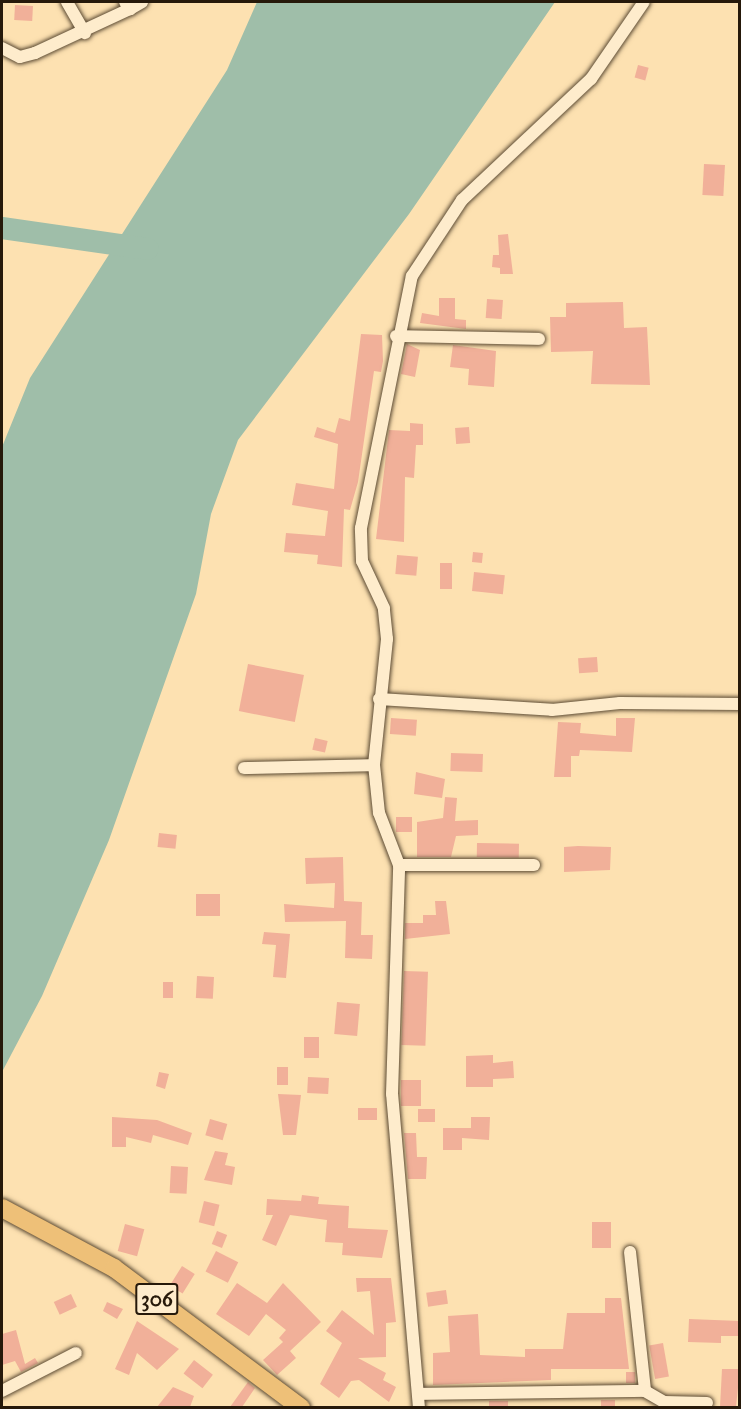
<!DOCTYPE html>
<style>
body{margin:0}
#map{position:relative;width:741px;height:1409px;overflow:hidden;background:#fde1b1;font-family:"IM FELL Great Primer",serif}
div>[style]{position:absolute}
[style*='--x']{left:calc(var(--x)*1px);top:calc(var(--y)*1px);width:calc(var(--w)*1px);rotate:calc(var(--a)*1deg)}
.water>*{inset:0;background:#9fbea9}
.river>*{height:22px;margin:-11px;padding:0 11px;transform-origin:11px;border-radius:11px;background:#9fbea9}
.building>*{inset:0;background:#f1b099;transform-origin:0 0}
.roads{filter:drop-shadow(0 0 2px #5c4b34) drop-shadow(0 0 2px #5c4b34)}
.street>*{height:12px;margin:-6px;padding:0 6px;transform-origin:6px;border-radius:6px;background:#feeccc}
.primary>*{height:18px;margin:-9px;padding:0 9px;transform-origin:9px;border-radius:9px;background:#eec078}
span{translate:-50% -50%;white-space:nowrap;text-align:center;line-height:1.15;-webkit-text-stroke:6px #feeccc;paint-order:stroke}
.shield-label span{padding:2px 4px;background:#feeccc;border:2px solid;border-radius:4px;-webkit-text-stroke-width:0}
.shield-label{font-size:21px;color:#26190a;font-weight:700}
.frame{position:absolute;inset:0;border:3px solid #26190a;pointer-events:none}
</style>
<div id="map">
<div class="water">
<div style="clip-path:polygon(257px 2px,555px 2px,409px 214px,238px 440px,211px 514px,196px 594px,109px 840px,42px 996px,2px 1072px,2px 447px,30px 378px,227px 70px)"></div>
</div>
<div class="river">
<div style="--x:2;--y:228;--w:147;--a:8.2"></div>
</div>
<div class="building">
<div style="left:15px;top:5px;width:18px;height:15px;rotate:3deg"></div>
<div style="left:638px;top:65px;width:11px;height:13px;rotate:15deg"></div>
<div style="left:704px;top:164px;width:21px;height:31px;rotate:3deg"></div>
<div style="clip-path:polygon(508px 234px,513px 274px,500px 274px,500px 268px,492px 267px,493px 255px,499px 255px,498px 235px)"></div>
<div style="clip-path:polygon(439px 298px,455px 298px,455px 319px,466px 320px,466px 329px,420px 323px,422px 313px,439px 316px)"></div>
<div style="left:487px;top:299px;width:16px;height:19px;rotate:4deg"></div>
<div style="clip-path:polygon(623px 302px,624px 328px,647px 327px,650px 385px,591px 384px,593px 351px,551px 352px,550px 317px,566px 317px,566px 303px)"></div>
<div style="clip-path:polygon(361px 334px,382px 335px,383px 361px,381px 372px,374px 371px,358px 482px,350px 510px,344px 509px,342px 567px,317px 564px,318px 555px,284px 552px,286px 533px,325px 536px,328px 511px,292px 505px,296px 483px,334px 489px,338px 444px,314px 437px,317px 427px,335px 433px,339px 418px,350px 421px)"></div>
<div style="clip-path:polygon(407px 344px,420px 350px,415px 377px,401px 374px)"></div>
<div style="clip-path:polygon(453px 345px,496px 351px,494px 387px,468px 385px,469px 369px,450px 367px)"></div>
<div style="clip-path:polygon(410px 423px,423px 424px,423px 445px,416px 445px,414px 478px,405px 477px,404px 542px,376px 539px,389px 430px,410px 431px)"></div>
<div style="left:469px;top:427px;width:16px;height:14px;rotate:86deg"></div>
<div style="left:473px;top:552px;width:10px;height:10px;rotate:6deg"></div>
<div style="left:397px;top:555px;width:21px;height:19px;rotate:5deg"></div>
<div style="left:440px;top:563px;width:12px;height:26px"></div>
<div style="left:474px;top:572px;width:31px;height:19px;rotate:6deg"></div>
<div style="left:597px;top:657px;width:15px;height:19px;rotate:86deg"></div>
<div style="left:248px;top:664px;width:57px;height:48px;rotate:11deg"></div>
<div style="left:391px;top:718px;width:26px;height:16px;rotate:4deg"></div>
<div style="clip-path:polygon(616px 718px,635px 718px,632px 752px,580px 750px,579px 756px,571px 756px,571px 777px,554px 777px,558px 722px,581px 723px,580px 733px,616px 736px)"></div>
<div style="left:315px;top:738px;width:13px;height:12px;rotate:13deg"></div>
<div style="left:451px;top:753px;width:32px;height:18px;rotate:2deg"></div>
<div style="clip-path:polygon(416px 772px,445px 779px,442px 798px,414px 794px)"></div>
<div style="clip-path:polygon(445px 797px,457px 798px,455px 821px,478px 820px,478px 835px,456px 836px,451px 857px,417px 857px,417px 822px,443px 818px)"></div>
<div style="left:396px;top:817px;width:16px;height:15px"></div>
<div style="left:159px;top:833px;width:18px;height:14px;rotate:6deg"></div>
<div style="left:477px;top:843px;width:42px;height:14px;rotate:1deg"></div>
<div style="clip-path:polygon(578px 846px,611px 847px,610px 870px,564px 872px,564px 847px)"></div>
<div style="clip-path:polygon(343px 857px,344px 901px,362px 902px,361px 935px,373px 935px,372px 959px,345px 958px,346px 921px,285px 922px,284px 904px,334px 908px,335px 883px,306px 884px,305px 858px)"></div>
<div style="left:196px;top:894px;width:24px;height:22px"></div>
<div style="clip-path:polygon(435px 901px,446px 901px,450px 934px,405px 939px,405px 923px,423px 923px,423px 915px,436px 915px)"></div>
<div style="clip-path:polygon(264px 932px,290px 934px,286px 978px,273px 977px,276px 945px,262px 944px)"></div>
<div style="left:404px;top:971px;width:24px;height:74px;rotate:2deg"></div>
<div style="left:197px;top:976px;width:17px;height:22px;rotate:3deg"></div>
<div style="left:163px;top:982px;width:10px;height:16px"></div>
<div style="left:337px;top:1002px;width:23px;height:32px;rotate:5deg"></div>
<div style="left:304px;top:1037px;width:15px;height:21px"></div>
<div style="clip-path:polygon(493px 1055px,493px 1063px,513px 1061px,514px 1078px,493px 1079px,493px 1087px,466px 1087px,466px 1056px)"></div>
<div style="left:277px;top:1067px;width:11px;height:18px"></div>
<div style="clip-path:polygon(159px 1072px,169px 1074px,165px 1089px,156px 1086px)"></div>
<div style="left:308px;top:1077px;width:21px;height:16px;rotate:3deg"></div>
<div style="left:401px;top:1080px;width:20px;height:26px"></div>
<div style="clip-path:polygon(278px 1094px,301px 1095px,296px 1135px,283px 1135px)"></div>
<div style="left:358px;top:1108px;width:19px;height:12px"></div>
<div style="left:418px;top:1109px;width:17px;height:13px"></div>
<div style="clip-path:polygon(112px 1117px,157px 1120px,192px 1133px,188px 1145px,153px 1135px,151px 1143px,126px 1137px,126px 1147px,112px 1147px)"></div>
<div style="clip-path:polygon(471px 1117px,490px 1117px,489px 1140px,462px 1138px,462px 1150px,443px 1150px,443px 1128px,471px 1128px)"></div>
<div style="left:210px;top:1119px;width:18px;height:17px;rotate:16deg"></div>
<div style="clip-path:polygon(404px 1133px,416px 1133px,417px 1157px,427px 1157px,426px 1179px,408px 1179px)"></div>
<div style="clip-path:polygon(215px 1151px,228px 1153px,225px 1165px,235px 1167px,232px 1185px,204px 1180px)"></div>
<div style="left:171px;top:1166px;width:17px;height:27px;rotate:3deg"></div>
<div style="clip-path:polygon(302px 1195px,319px 1197px,318px 1204px,349px 1206px,348px 1228px,388px 1230px,382px 1258px,342px 1255px,343px 1243px,325px 1242px,327px 1220px,290px 1215px,276px 1246px,262px 1240px,273px 1215px,266px 1215px,267px 1199px,301px 1201px)"></div>
<div style="left:204px;top:1201px;width:16px;height:22px;rotate:14deg"></div>
<div style="left:592px;top:1222px;width:19px;height:26px"></div>
<div style="left:125px;top:1224px;width:20px;height:28px;rotate:15deg"></div>
<div style="left:217px;top:1231px;width:11px;height:14px;rotate:22deg"></div>
<div style="left:216px;top:1251px;width:25px;height:23px;rotate:27deg"></div>
<div style="left:182px;top:1266px;width:15px;height:23px;rotate:32deg"></div>
<div style="clip-path:polygon(356px 1278px,391px 1278px,396px 1322px,386px 1323px,386px 1357px,358px 1358px,386px 1373px,383px 1380px,396px 1387px,389px 1402px,359px 1380px,351px 1381px,339px 1398px,320px 1384px,342px 1343px,326px 1331px,342px 1310px,374px 1335px,370px 1291px,357px 1292px)"></div>
<div style="clip-path:polygon(237px 1283px,267px 1303px,283px 1283px,321px 1322px,290px 1351px,296px 1358px,277px 1375px,263px 1360px,283px 1342px,279px 1338px,286px 1330px,266px 1314px,249px 1336px,216px 1314px)"></div>
<div style="left:446px;top:1290px;width:14px;height:20px;rotate:82deg"></div>
<div style="left:71px;top:1294px;width:14px;height:19px;rotate:65deg"></div>
<div style="clip-path:polygon(605px 1298px,621px 1298px,629px 1369px,551px 1369px,551px 1380px,433px 1385px,433px 1353px,450px 1352px,448px 1316px,478px 1314px,480px 1355px,525px 1357px,525px 1349px,563px 1349px,567px 1313px,605px 1313px)"></div>
<div style="clip-path:polygon(107px 1302px,123px 1309px,117px 1319px,103px 1311px)"></div>
<div style="clip-path:polygon(689px 1319px,740px 1321px,740px 1336px,721px 1336px,721px 1343px,688px 1342px)"></div>
<div style="clip-path:polygon(137px 1321px,179px 1349px,157px 1370px,137px 1353px,129px 1375px,115px 1369px)"></div>
<div style="clip-path:polygon(16px 1330px,25px 1364px,35px 1358px,38px 1363px,21px 1372px,15px 1361px,2px 1365px,2px 1334px)"></div>
<div style="left:663px;top:1343px;width:34px;height:14px;rotate:80deg"></div>
<div style="left:194px;top:1360px;width:24px;height:17px;rotate:38deg"></div>
<div style="clip-path:polygon(722px 1369px,740px 1369px,736px 1407px,720px 1407px)"></div>
<div style="left:626px;top:1372px;width:9px;height:11px"></div>
<div style="clip-path:polygon(248px 1382px,255px 1388px,242px 1407px,230px 1407px)"></div>
<div style="clip-path:polygon(173px 1387px,194px 1396px,190px 1407px,157px 1407px)"></div>
<div style="left:601px;top:1400px;width:14px;height:7px"></div>
<div style="left:489px;top:1401px;width:19px;height:6px"></div>
</div>
<div class="roads">
<div class="street">
<div style="--x:67;--y:2;--w:36;--a:60"></div>
<div style="--x:125;--y:2;--w:9;--a:54"></div>
<div style="--x:130;--y:9;--w:14;--a:-30"></div>
<div style="--x:2;--y:48;--w:20;--a:27"></div>
<div style="--x:20;--y:57;--w:16;--a:-15"></div>
<div style="--x:35;--y:53;--w:105;--a:-24.9"></div>
<div style="--x:396;--y:336;--w:143;--a:1.2"></div>
<div style="--x:379;--y:699;--w:173;--a:3.6"></div>
<div style="--x:552;--y:710;--w:68;--a:-5.9"></div>
<div style="--x:620;--y:703;--w:120;--a:0.5"></div>
<div style="--x:244;--y:768;--w:130;--a:-1.3"></div>
<div style="--x:399;--y:865;--w:135;--a:0"></div>
<div style="--x:630;--y:1252;--w:140;--a:83.8"></div>
<div style="--x:645;--y:1391;--w:22;--a:30"></div>
<div style="--x:664;--y:1402;--w:43;--a:1.3"></div>
<div style="--x:2;--y:1391;--w:83;--a:-27.2"></div>
<div style="--x:418;--y:1394;--w:227;--a:-0.8"></div>
<div style="--x:419;--y:1408;--w:315;--a:-94.9"></div>
<div style="--x:392;--y:1094;--w:229;--a:-88.2"></div>
<div style="--x:399;--y:865;--w:56;--a:-111"></div>
<div style="--x:379;--y:813;--w:48;--a:-95.9"></div>
<div style="--x:374;--y:765;--w:127;--a:-84.1"></div>
<div style="--x:387;--y:639;--w:31;--a:-96"></div>
<div style="--x:384;--y:608;--w:52;--a:-115.1"></div>
<div style="--x:362;--y:561;--w:33;--a:-92"></div>
<div style="--x:361;--y:528;--w:257;--a:-78.6"></div>
<div style="--x:412;--y:276;--w:91;--a:-56.7"></div>
<div style="--x:462;--y:200;--w:177;--a:-43.2"></div>
<div style="--x:591;--y:79;--w:93;--a:-55.5"></div>
</div>
<div class="primary">
<div style="--x:2;--y:1208;--w:127;--a:28.2"></div>
<div style="--x:114;--y:1268;--w:234;--a:36.8"></div>
</div>
</div>
<div class="shield-label">
<span style="left:157px;top:1299px">306</span>
</div>
<div class="frame"></div>
</div>
